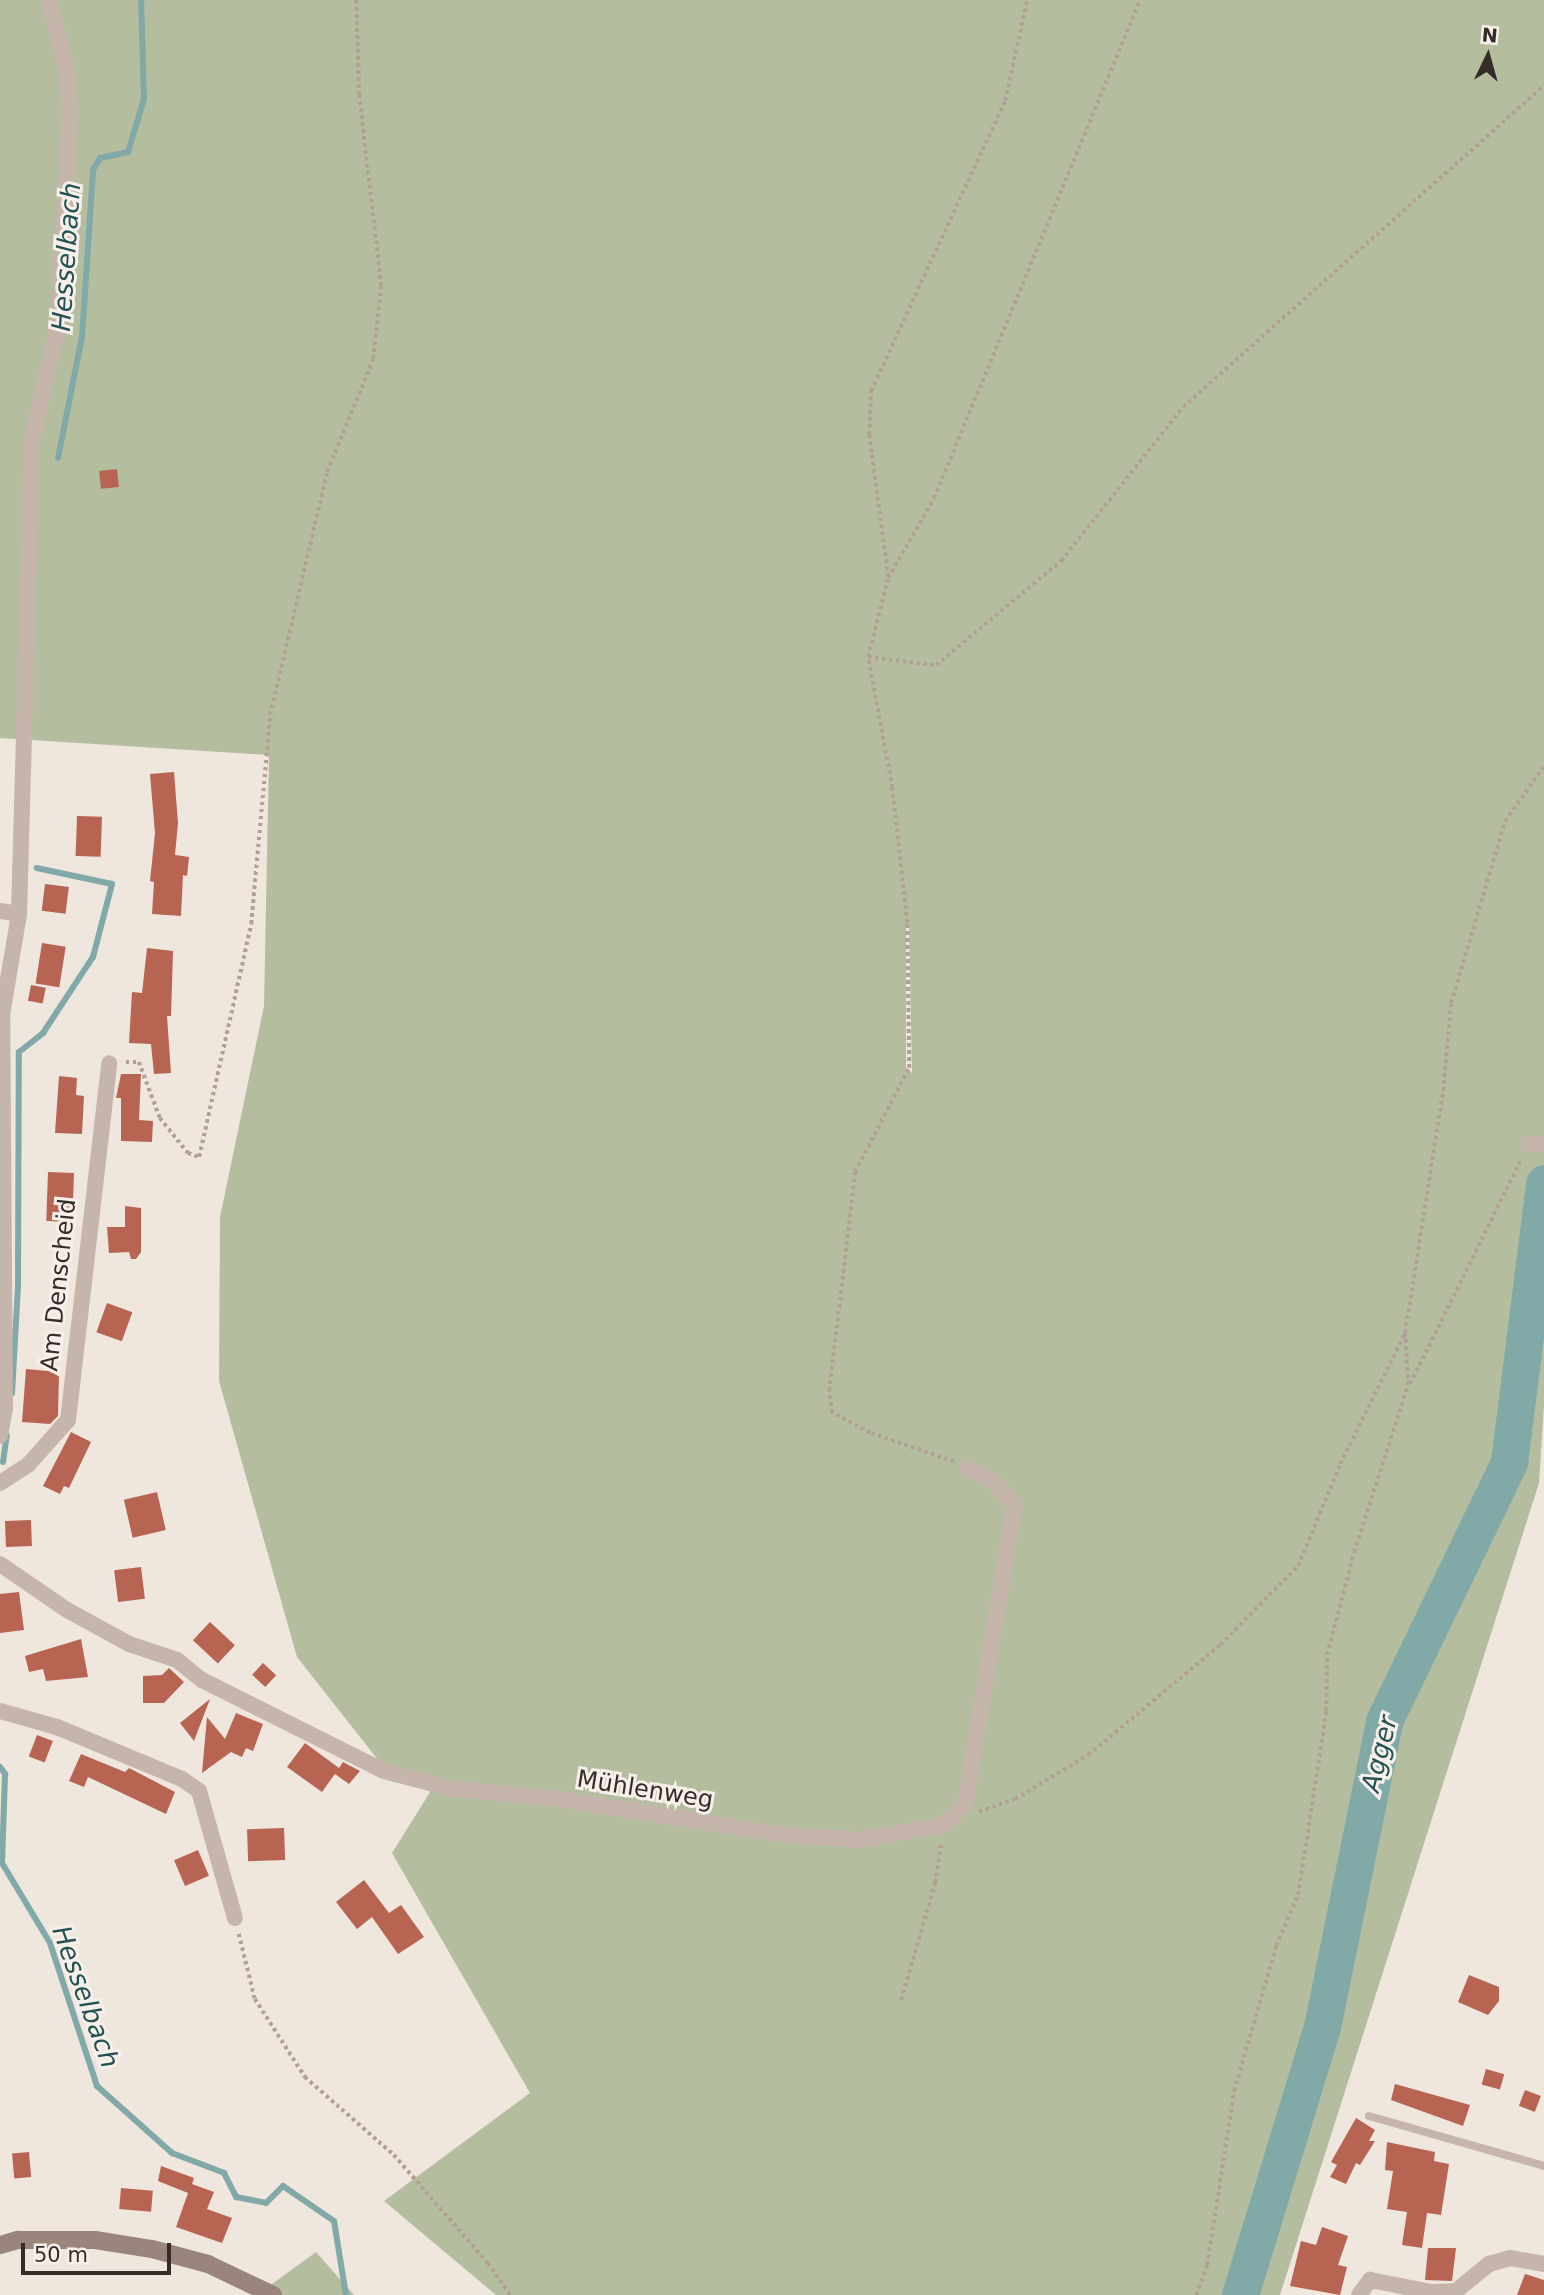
<!DOCTYPE html>
<meta charset="utf-8">
<style>
body{margin:0}
#map{position:relative;width:1544px;height:2295px;overflow:hidden;background:#efe6de;font-family:"DejaVu Sans",sans-serif}
div>[style]{position:absolute}
[style*='--x']{left:calc(var(--x)*1px);top:calc(var(--y)*1px);width:calc(var(--w)*1px);rotate:calc(var(--a)*1deg)}
.green>*{inset:0;background:#b5bd9f}
.stream>*{height:6px;margin:-3px;padding:0 3px;transform-origin:3px;border-radius:3px;background:#80a9a8}
.river>*{height:37px;margin:-18.5px;padding:0 18.5px;transform-origin:18.5px;border-radius:18.5px;background:#80a9a8}
.building>*{inset:0;background:#b86453;transform-origin:0 0}
.path>*{height:3.5px;margin-top:-1.75px;transform-origin:0;background:repeating-linear-gradient(90deg,#b29f95 0 3.5px,transparent 0 7px)}
.lane>*{height:8px;margin:-4px;padding:0 4px;transform-origin:4px;border-radius:4px;background:#c6b5ab}
.street>*{height:16px;margin:-8px;padding:0 8px;transform-origin:8px;border-radius:8px;background:#c6b5ab}
.secondary>*{height:18px;margin:-9px;padding:0 9px;transform-origin:9px;border-radius:9px;background:#9a857d}
span{translate:-50% -50%;white-space:nowrap;text-align:center;line-height:1.15;-webkit-text-stroke:6px #f7f0ea;paint-order:stroke}
.street-label{font-size:24px;color:#352c29}
.water-label{font-size:26px;color:#245151;font-style:italic}
.north{position:absolute;left:1453px;top:21px;width:70px;height:70px;-webkit-text-stroke:5px #f7f0ea;paint-order:stroke;rotate:5deg;font-size:19px;font-weight:700;line-height:28px;text-align:center;color:#352c29}
.north::after{content:'';display:block;margin:auto;width:24px;height:32px;background:#352c29;clip-path:polygon(50% 0,100% 100%,50% 72%,0 100%)}
.scale{position:absolute;left:21px;top:2243px;width:150px;height:32px;box-sizing:border-box;border:4px solid #352c29;border-top:0;padding-left:9px;font-size:21px;line-height:24px;white-space:nowrap;color:#352c29;-webkit-text-stroke:5px #f7f0ea;paint-order:stroke}
</style>
<div id="map">
<div class="green">
<div style="clip-path:polygon(evenodd,0 0,1544px 0,1544px 1405px,1539px 1483px,1280px 2295px,496px 2295px,384px 2201px,530px 2093px,392px 1853px,432px 1789px,550px 1800px,776px 1837px,856px 1843px,952px 1824px,969px 1804px,1018px 1500px,1013px 1498px,963px 1804px,940px 1823px,858px 1838px,779px 1832px,553px 1796px,454px 1787px,386px 1770px,297px 1657px,219px 1381px,220px 1217px,264px 1006px,269px 755px,0 738px,0 0,906px 926px,909px 928px,912px 1073px,906px 1068px,906px 926px)"></div>
<div style="clip-path:polygon(316px 2252px,354px 2295px,257px 2295px)"></div>
</div>
<div class="stream">
<div style="--x:58;--y:458;--w:123;--a:-78.8"></div>
<div style="--x:82;--y:337;--w:167;--a:-86.2"></div>
<div style="--x:93;--y:170;--w:14;--a:-60"></div>
<div style="--x:100;--y:158;--w:29;--a:-12"></div>
<div style="--x:128;--y:152;--w:55;--a:-73.2"></div>
<div style="--x:144;--y:99;--w:99;--a:-91.7"></div>
<div style="--x:12;--y:1393;--w:108;--a:-86.8"></div>
<div style="--x:18;--y:1285;--w:233;--a:-89.8"></div>
<div style="--x:19;--y:1052;--w:31;--a:-38"></div>
<div style="--x:43;--y:1033;--w:91;--a:-56.7"></div>
<div style="--x:93;--y:957;--w:75;--a:-75.4"></div>
<div style="--x:112;--y:884;--w:77;--a:-168"></div>
<div style="--x:3;--y:1462;--w:27;--a:-82"></div>
<div style="--x:0;--y:1767;--w:9;--a:54"></div>
<div style="--x:5;--y:1774;--w:89;--a:91.9"></div>
<div style="--x:2;--y:1863;--w:93;--a:59"></div>
<div style="--x:50;--y:1943;--w:151;--a:71.8"></div>
<div style="--x:97;--y:2086;--w:101;--a:41.8"></div>
<div style="--x:172;--y:2153;--w:56;--a:21"></div>
<div style="--x:224;--y:2173;--w:27;--a:63"></div>
<div style="--x:236;--y:2197;--w:31;--a:11"></div>
<div style="--x:266;--y:2203;--w:24;--a:-45"></div>
<div style="--x:283;--y:2186;--w:62;--a:34.5"></div>
<div style="--x:334;--y:2221;--w:75;--a:80.8"></div>
</div>
<div class="river">
<div style="--x:1240;--y:2295;--w:280;--a:-73"></div>
<div style="--x:1322;--y:2027;--w:312;--a:-78.5"></div>
<div style="--x:1384;--y:1721;--w:288;--a:-64.2"></div>
<div style="--x:1509;--y:1462;--w:281;--a:-82.8"></div>
</div>
<div class="building">
<div style="left:117px;top:469px;width:18px;height:18px;rotate:84deg"></div>
<div style="clip-path:polygon(174px 772px,178px 823px,175px 855px,189px 857px,187px 876px,183px 875px,181px 916px,152px 914px,154px 882px,150px 881px,155px 833px,150px 774px)"></div>
<div style="left:77px;top:816px;width:25px;height:40px;rotate:2deg"></div>
<div style="left:45px;top:884px;width:24px;height:27px;rotate:7deg"></div>
<div style="left:42px;top:943px;width:24px;height:41px;rotate:9deg"></div>
<div style="clip-path:polygon(147px 948px,173px 951px,171px 1016px,167px 1016px,171px 1073px,154px 1074px,151px 1044px,129px 1043px,132px 992px,142px 993px)"></div>
<div style="left:31px;top:985px;width:15px;height:16px;rotate:11deg"></div>
<div style="clip-path:polygon(121px 1074px,141px 1074px,139px 1120px,153px 1121px,152px 1142px,121px 1141px,121px 1098px,116px 1098px)"></div>
<div style="clip-path:polygon(59px 1076px,77px 1078px,76px 1095px,84px 1096px,82px 1134px,55px 1133px)"></div>
<div style="left:48px;top:1172px;width:26px;height:49px;rotate:2deg"></div>
<div style="clip-path:polygon(125px 1206px,141px 1208px,141px 1252px,136px 1259px,131px 1259px,129px 1252px,109px 1253px,107px 1227px,125px 1227px)"></div>
<div style="left:107px;top:1303px;width:27px;height:31px;rotate:20deg"></div>
<div style="clip-path:polygon(26px 1369px,59px 1372px,58px 1416px,50px 1424px,22px 1422px)"></div>
<div style="clip-path:polygon(71px 1432px,91px 1442px,69px 1488px,64px 1486px,60px 1494px,43px 1486px)"></div>
<div style="left:157px;top:1492px;width:39px;height:34px;rotate:77deg"></div>
<div style="left:31px;top:1520px;width:26px;height:26px;rotate:88deg"></div>
<div style="left:141px;top:1567px;width:32px;height:27px;rotate:83deg"></div>
<div style="clip-path:polygon(19px 1592px,24px 1630px,0 1633px,0 1594px)"></div>
<div style="left:210px;top:1622px;width:34px;height:25px;rotate:43deg"></div>
<div style="clip-path:polygon(81px 1639px,88px 1677px,46px 1681px,43px 1669px,29px 1672px,25px 1656px)"></div>
<div style="left:263px;top:1663px;width:18px;height:16px;rotate:43deg"></div>
<div style="clip-path:polygon(169px 1668px,184px 1682px,164px 1703px,143px 1703px,143px 1676px,162px 1675px)"></div>
<div style="clip-path:polygon(210px 1699px,194px 1741px,180px 1723px)"></div>
<div style="clip-path:polygon(236px 1713px,263px 1724px,253px 1751px,246px 1748px,242px 1757px,231px 1752px,202px 1773px,207px 1717px,225px 1739px)"></div>
<div style="left:37px;top:1735px;width:17px;height:23px;rotate:21deg"></div>
<div style="clip-path:polygon(305px 1743px,339px 1768px,343px 1762px,360px 1771px,349px 1784px,335px 1774px,337px 1771px,322px 1792px,287px 1767px)"></div>
<div style="clip-path:polygon(81px 1754px,125px 1772px,129px 1768px,175px 1792px,166px 1814px,88px 1777px,84px 1787px,69px 1781px)"></div>
<div style="left:284px;top:1828px;width:32px;height:37px;rotate:88deg"></div>
<div style="left:198px;top:1850px;width:28px;height:26px;rotate:67deg"></div>
<div style="clip-path:polygon(364px 1880px,389px 1913px,401px 1905px,424px 1937px,398px 1954px,372px 1917px,357px 1929px,336px 1902px)"></div>
<div style="clip-path:polygon(1469px 1975px,1499px 1987px,1499px 2001px,1488px 2015px,1458px 2002px)"></div>
<div style="left:1486px;top:2069px;width:19px;height:16px;rotate:16deg"></div>
<div style="clip-path:polygon(1395px 2084px,1470px 2105px,1463px 2126px,1391px 2100px)"></div>
<div style="left:1525px;top:2090px;width:17px;height:17px;rotate:21deg"></div>
<div style="clip-path:polygon(1356px 2118px,1375px 2130px,1369px 2141px,1375px 2141px,1360px 2165px,1356px 2163px,1346px 2184px,1330px 2177px,1337px 2165px,1331px 2162px)"></div>
<div style="clip-path:polygon(1387px 2142px,1435px 2152px,1434px 2161px,1449px 2164px,1441px 2215px,1427px 2213px,1422px 2248px,1402px 2245px,1407px 2212px,1387px 2209px,1393px 2171px,1385px 2170px)"></div>
<div style="left:29px;top:2152px;width:25px;height:17px;rotate:85deg"></div>
<div style="clip-path:polygon(161px 2166px,194px 2178px,192px 2184px,214px 2192px,207px 2209px,232px 2218px,222px 2243px,176px 2227px,188px 2193px,158px 2181px)"></div>
<div style="left:121px;top:2188px;width:32px;height:21px;rotate:5deg"></div>
<div style="clip-path:polygon(1322px 2227px,1348px 2236px,1338px 2265px,1347px 2267px,1340px 2295px,1290px 2286px,1301px 2241px,1316px 2245px)"></div>
<div style="clip-path:polygon(1428px 2248px,1456px 2248px,1452px 2281px,1425px 2280px)"></div>
<div style="clip-path:polygon(1525px 2274px,1544px 2280px,1544px 2295px,1517px 2295px)"></div>
</div>
<div class="path">
<div style="--x:888;--y:577;--w:143;--a:-97.6"></div>
<div style="--x:869;--y:435;--w:44;--a:-87.4"></div>
<div style="--x:871;--y:391;--w:319;--a:-65.2"></div>
<div style="--x:1005;--y:101;--w:103;--a:-77.7"></div>
<div style="--x:868;--y:657;--w:68;--a:6.7"></div>
<div style="--x:936;--y:665;--w:163;--a:-39.8"></div>
<div style="--x:1061;--y:561;--w:196;--a:-51.6"></div>
<div style="--x:1183;--y:407;--w:484;--a:-41.7"></div>
<div style="--x:126;--y:1062;--w:13;--a:0"></div>
<div style="--x:139;--y:1062;--w:60;--a:69.4"></div>
<div style="--x:160;--y:1118;--w:45;--a:51.3"></div>
<div style="--x:188;--y:1153;--w:12;--a:20"></div>
<div style="--x:199;--y:1157;--w:239;--a:-77.4"></div>
<div style="--x:251;--y:924;--w:210;--a:-84.8"></div>
<div style="--x:270;--y:715;--w:250;--a:-76.8"></div>
<div style="--x:327;--y:472;--w:122;--a:-67.8"></div>
<div style="--x:373;--y:359;--w:73;--a:-83.7"></div>
<div style="--x:381;--y:286;--w:192;--a:-96.6"></div>
<div style="--x:359;--y:95;--w:95;--a:-91.8"></div>
<div style="--x:1410;--y:1384;--w:251;--a:-63.7"></div>
<div style="--x:954;--y:1462;--w:89;--a:-161"></div>
<div style="--x:870;--y:1433;--w:43;--a:-152.2"></div>
<div style="--x:832;--y:1413;--w:22;--a:-98"></div>
<div style="--x:829;--y:1391;--w:221;--a:-83.2"></div>
<div style="--x:855;--y:1172;--w:117;--a:-62.6"></div>
<div style="--x:909;--y:1068;--w:145;--a:-90.8"></div>
<div style="--x:907;--y:923;--w:136;--a:-96.3"></div>
<div style="--x:892;--y:788;--w:133;--a:-100.4"></div>
<div style="--x:868;--y:657;--w:81;--a:-75.8"></div>
<div style="--x:888;--y:578;--w:92;--a:-60.1"></div>
<div style="--x:934;--y:498;--w:539;--a:-67.53"></div>
<div style="--x:979;--y:1812;--w:38;--a:-20"></div>
<div style="--x:1015;--y:1799;--w:85;--a:-31.1"></div>
<div style="--x:1088;--y:1755;--w:172;--a:-39.8"></div>
<div style="--x:1220;--y:1645;--w:111;--a:-45.4"></div>
<div style="--x:1298;--y:1566;--w:110;--a:-67.6"></div>
<div style="--x:1340;--y:1464;--w:144;--a:-63.6"></div>
<div style="--x:239;--y:1934;--w:67;--a:76.2"></div>
<div style="--x:255;--y:1999;--w:93;--a:57.3"></div>
<div style="--x:305;--y:2077;--w:118;--a:41.2"></div>
<div style="--x:394;--y:2155;--w:143;--a:49"></div>
<div style="--x:488;--y:2263;--w:39;--a:55"></div>
<div style="--x:901;--y:2000;--w:122;--a:-73.8"></div>
<div style="--x:935;--y:1883;--w:40;--a:-81.5"></div>
<div style="--x:1196;--y:2295;--w:32;--a:-70"></div>
<div style="--x:1207;--y:2265;--w:176;--a:-81.2"></div>
<div style="--x:1234;--y:2091;--w:151;--a:-73.8"></div>
<div style="--x:1276;--y:1946;--w:56;--a:-66.7"></div>
<div style="--x:1298;--y:1895;--w:186;--a:-81.3"></div>
<div style="--x:1326;--y:1711;--w:56;--a:-89"></div>
<div style="--x:1327;--y:1655;--w:106;--a:-75.3"></div>
<div style="--x:1354;--y:1552;--w:176;--a:-72.1"></div>
<div style="--x:1408;--y:1385;--w:52;--a:-93.3"></div>
<div style="--x:1405;--y:1333;--w:245;--a:-81.1"></div>
<div style="--x:1443;--y:1091;--w:88;--a:-84.8"></div>
<div style="--x:1451;--y:1003;--w:190;--a:-73.5"></div>
<div style="--x:1505;--y:821;--w:67;--a:-54.7"></div>
</div>
<div class="lane">
<div style="--x:1369;--y:2116;--w:182;--a:15.9"></div>
</div>
<div class="street">
<div style="--x:0;--y:911;--w:19;--a:9"></div>
<div style="--x:1528;--y:1144;--w:16;--a:0"></div>
<div style="--x:0;--y:1436;--w:27;--a:-80"></div>
<div style="--x:5;--y:1409;--w:394;--a:-90.4"></div>
<div style="--x:2;--y:1015;--w:102;--a:-80.4"></div>
<div style="--x:19;--y:914;--w:474;--a:-88.4"></div>
<div style="--x:32;--y:440;--w:122;--a:-77.2"></div>
<div style="--x:59;--y:321;--w:208;--a:-87"></div>
<div style="--x:70;--y:113;--w:42;--a:-94.1"></div>
<div style="--x:67;--y:71;--w:73;--a:-104.2"></div>
<div style="--x:0;--y:1483;--w:33;--a:-33"></div>
<div style="--x:28;--y:1465;--w:60;--a:-48.4"></div>
<div style="--x:68;--y:1420;--w:359;--a:-83.4"></div>
<div style="--x:0;--y:1564;--w:81;--a:34.5"></div>
<div style="--x:67;--y:1610;--w:71;--a:28.7"></div>
<div style="--x:129;--y:1644;--w:51;--a:18.4"></div>
<div style="--x:177;--y:1660;--w:32;--a:39"></div>
<div style="--x:202;--y:1680;--w:203;--a:26.6"></div>
<div style="--x:384;--y:1771;--w:71;--a:14.6"></div>
<div style="--x:453;--y:1789;--w:100;--a:5.1"></div>
<div style="--x:553;--y:1798;--w:228;--a:9.1"></div>
<div style="--x:778;--y:1834;--w:80;--a:4.3"></div>
<div style="--x:858;--y:1840;--w:86;--a:-10"></div>
<div style="--x:943;--y:1825;--w:30;--a:-42"></div>
<div style="--x:965;--y:1805;--w:305;--a:-80.6"></div>
<div style="--x:1015;--y:1504;--w:30;--a:-134"></div>
<div style="--x:994;--y:1482;--w:30;--a:-152"></div>
<div style="--x:0;--y:1711;--w:59;--a:15.7"></div>
<div style="--x:57;--y:1727;--w:135;--a:22.6"></div>
<div style="--x:182;--y:1779;--w:21;--a:35"></div>
<div style="--x:199;--y:1791;--w:132;--a:74.2"></div>
<div style="--x:1359;--y:2295;--w:19;--a:-54"></div>
<div style="--x:1370;--y:2280;--w:63;--a:11"></div>
<div style="--x:1432;--y:2292;--w:24;--a:-2"></div>
<div style="--x:1456;--y:2291;--w:43;--a:-39.3"></div>
<div style="--x:1489;--y:2264;--w:22;--a:-16"></div>
<div style="--x:1510;--y:2258;--w:35;--a:10"></div>
</div>
<div class="secondary">
<div style="--x:0;--y:2245;--w:19;--a:-16"></div>
<div style="--x:18;--y:2240;--w:77;--a:0"></div>
<div style="--x:95;--y:2240;--w:58;--a:9"></div>
<div style="--x:152;--y:2249;--w:58;--a:15"></div>
<div style="--x:208;--y:2264;--w:72;--a:25.5"></div>
</div>
<div class="street-label">
<span style="left:59px;top:1285px;rotate:-84deg">Am Denscheid</span>
<span style="left:645px;top:1790px;rotate:9deg">Mühlenweg</span>
</div>
<div class="water-label">
<span style="left:67px;top:257px;rotate:-86deg">Hesselbach</span>
<span style="left:1380px;top:1754px;rotate:-76deg">Agger</span>
<span style="left:85px;top:1997px;rotate:70deg">Hesselbach</span>
</div>
<div class="north">N</div>
<div class="scale">50 m</div>
</div>
